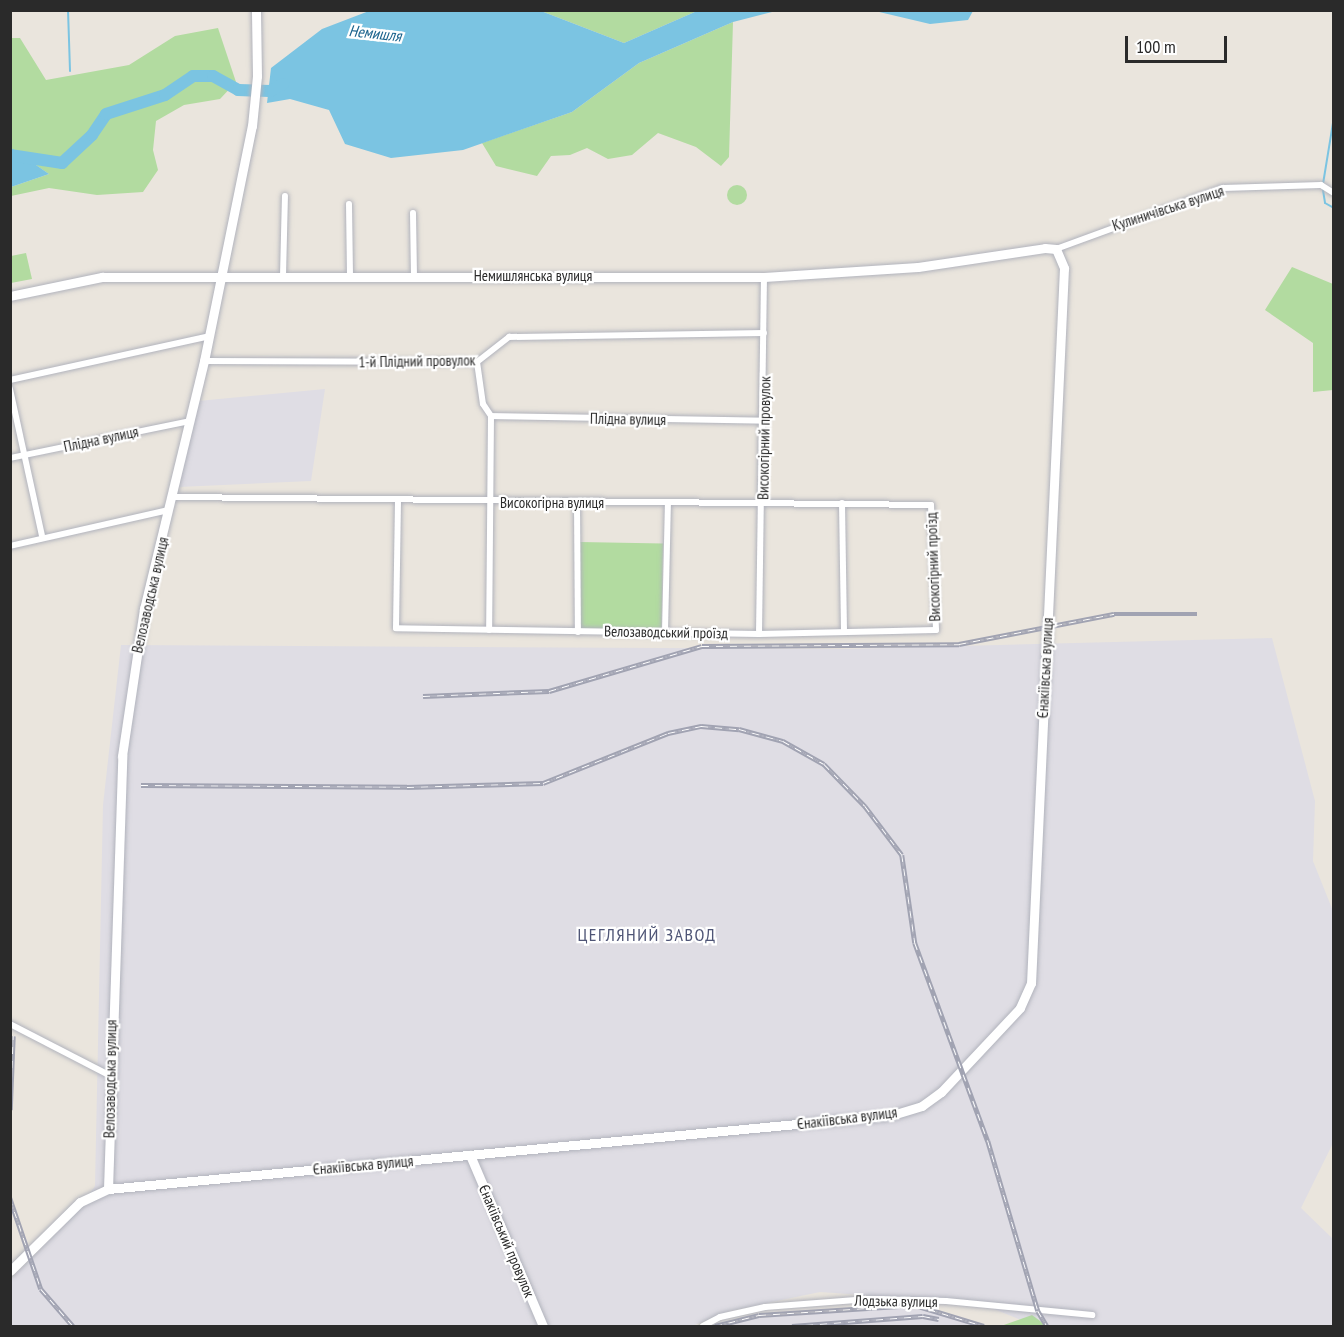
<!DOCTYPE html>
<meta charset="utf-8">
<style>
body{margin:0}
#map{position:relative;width:1344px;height:1337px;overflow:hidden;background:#eae5dd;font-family:"PT Sans Narrow",sans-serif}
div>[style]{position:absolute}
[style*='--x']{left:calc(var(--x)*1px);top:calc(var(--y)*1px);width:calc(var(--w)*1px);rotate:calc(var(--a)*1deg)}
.industrial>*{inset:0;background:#dfdde4}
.green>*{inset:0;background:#b2dba0;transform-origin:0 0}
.round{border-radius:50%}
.water>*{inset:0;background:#7bc4e2}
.stream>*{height:2px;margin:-1px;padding:0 1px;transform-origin:1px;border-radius:1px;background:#7bc4e2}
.river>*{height:12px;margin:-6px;padding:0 6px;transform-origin:6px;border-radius:6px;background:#7bc4e2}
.roads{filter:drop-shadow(0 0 2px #b1b3bc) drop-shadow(0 0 2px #b1b3bc)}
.street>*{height:6px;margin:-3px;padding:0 3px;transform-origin:3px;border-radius:3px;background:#fff}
.secondary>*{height:9px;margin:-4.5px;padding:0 4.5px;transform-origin:4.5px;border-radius:4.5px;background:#fff}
.rail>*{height:4.5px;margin-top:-2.25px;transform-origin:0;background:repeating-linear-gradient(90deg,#fff 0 7px,#a1a3b2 0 14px);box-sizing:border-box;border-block:2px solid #a1a3b2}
span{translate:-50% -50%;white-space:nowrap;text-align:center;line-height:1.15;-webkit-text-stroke:4.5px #fff;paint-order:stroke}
.street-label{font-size:15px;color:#2a2a2a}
.water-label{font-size:16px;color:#1b638d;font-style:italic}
.quarter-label{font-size:18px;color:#4f5576;letter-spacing:1.5px}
.frame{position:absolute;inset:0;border:12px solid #2a2a2a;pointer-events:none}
.scale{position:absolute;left:1125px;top:36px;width:102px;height:27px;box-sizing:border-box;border:3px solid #2a2a2a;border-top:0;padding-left:8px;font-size:18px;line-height:21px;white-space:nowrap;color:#2a2a2a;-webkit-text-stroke:4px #fff;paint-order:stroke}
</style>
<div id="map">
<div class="industrial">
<div style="clip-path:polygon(325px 389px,311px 481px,179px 487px,198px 401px)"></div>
<div style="clip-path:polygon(1272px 638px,1315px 801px,1313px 861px,1333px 911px,1333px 1143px,1301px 1208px,1333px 1239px,1333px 1326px,1036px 1326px,979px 1303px,820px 1292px,729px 1311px,692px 1326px,11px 1326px,11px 1279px,75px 1214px,95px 1186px,103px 805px,121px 645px,845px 649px)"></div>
<div style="clip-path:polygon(913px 1307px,974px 1322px,980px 1326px,722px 1326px,745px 1319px)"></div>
</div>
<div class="green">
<div style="clip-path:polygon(541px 11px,697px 11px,624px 43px)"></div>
<div style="clip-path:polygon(733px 22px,729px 157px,721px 166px,696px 147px,658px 133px,632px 155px,608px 159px,587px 148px,570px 155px,551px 156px,537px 176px,496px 166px,482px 143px,572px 112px,639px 63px)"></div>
<div style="clip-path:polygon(218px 28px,236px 82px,220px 99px,184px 105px,156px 121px,153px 150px,158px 170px,143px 192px,97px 195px,49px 188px,11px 196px,11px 187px,49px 174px,11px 148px,10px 38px,20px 38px,46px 80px,129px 65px,175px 36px)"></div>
<div class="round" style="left:727px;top:185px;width:20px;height:20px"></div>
<div style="clip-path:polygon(26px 253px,32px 279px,11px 283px,11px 256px)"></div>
<div style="clip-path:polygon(1292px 267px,1333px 284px,1333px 390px,1313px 392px,1313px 343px,1265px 310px)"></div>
<div style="left:580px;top:542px;width:83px;height:87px;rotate:1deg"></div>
<div style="clip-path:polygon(1032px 1315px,1047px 1326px,1001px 1326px)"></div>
</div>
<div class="water">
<div style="clip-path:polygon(369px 11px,541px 11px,624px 43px,697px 11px,776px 11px,733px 22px,639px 63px,572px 112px,463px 150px,391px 158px,345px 144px,329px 110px,290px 99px,267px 103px,271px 68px,322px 29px)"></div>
<div style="clip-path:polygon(875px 11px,973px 11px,968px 20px,930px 24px)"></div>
<div style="clip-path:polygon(10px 148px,13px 149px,49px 174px,11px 187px)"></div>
</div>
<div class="stream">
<div style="--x:68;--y:10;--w:61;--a:88.1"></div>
<div style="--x:1323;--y:184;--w:68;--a:-80.7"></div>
<div style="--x:1323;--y:190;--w:13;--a:81"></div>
<div style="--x:1325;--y:203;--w:10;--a:29"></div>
</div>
<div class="river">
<div style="--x:10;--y:155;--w:53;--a:8.7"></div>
<div style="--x:62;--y:163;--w:41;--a:-43"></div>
<div style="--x:92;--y:135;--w:25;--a:-56"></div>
<div style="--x:106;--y:114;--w:62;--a:-17.9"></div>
<div style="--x:165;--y:95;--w:34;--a:-34"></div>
<div style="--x:193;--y:76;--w:20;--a:0"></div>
<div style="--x:213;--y:76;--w:29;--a:29"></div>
<div style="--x:238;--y:90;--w:32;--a:2"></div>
<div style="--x:270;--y:91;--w:15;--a:-28"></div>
</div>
<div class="roads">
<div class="street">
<div style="--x:349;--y:204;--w:71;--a:89.2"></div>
<div style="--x:413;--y:213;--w:62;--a:89.1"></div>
<div style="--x:1056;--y:249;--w:178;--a:-20.1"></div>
<div style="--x:1223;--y:188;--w:98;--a:-1.8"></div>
<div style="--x:1321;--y:185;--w:15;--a:32"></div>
<div style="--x:283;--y:276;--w:80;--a:-88.6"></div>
<div style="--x:204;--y:361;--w:273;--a:0.2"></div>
<div style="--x:477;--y:362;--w:41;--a:-38"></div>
<div style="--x:509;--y:337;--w:255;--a:-0.9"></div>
<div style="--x:477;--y:362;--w:42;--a:81.9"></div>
<div style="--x:483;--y:404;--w:14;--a:56"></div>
<div style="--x:491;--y:416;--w:214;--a:90.5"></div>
<div style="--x:10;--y:380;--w:205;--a:-12.4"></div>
<div style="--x:10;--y:389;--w:150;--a:77.7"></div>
<div style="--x:491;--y:416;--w:274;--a:1"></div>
<div style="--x:10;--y:458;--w:184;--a:-11.6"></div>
<div style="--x:173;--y:497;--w:758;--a:0.6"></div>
<div style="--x:931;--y:505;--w:125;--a:87.7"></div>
<div style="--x:936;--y:630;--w:177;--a:178.7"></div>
<div style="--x:759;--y:634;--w:363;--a:-179.1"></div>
<div style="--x:396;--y:628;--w:126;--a:-89.1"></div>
<div style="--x:577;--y:503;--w:129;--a:89.6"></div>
<div style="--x:842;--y:503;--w:127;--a:89.1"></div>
<div style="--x:10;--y:546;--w:163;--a:-12.8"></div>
<div style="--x:665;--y:632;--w:128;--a:-88.7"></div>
<div style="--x:759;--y:634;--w:357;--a:-89.2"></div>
<div style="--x:10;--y:1024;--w:111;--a:27.3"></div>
<div style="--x:703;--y:1326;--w:19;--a:-28"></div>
<div style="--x:720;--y:1317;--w:46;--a:-12.5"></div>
<div style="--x:765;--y:1307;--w:104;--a:-4.4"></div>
<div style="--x:869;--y:1299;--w:77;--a:1.5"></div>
<div style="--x:946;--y:1301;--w:147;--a:5.5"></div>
</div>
<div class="secondary">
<div style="--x:10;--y:296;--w:94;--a:-11.7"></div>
<div style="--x:102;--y:277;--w:662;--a:0"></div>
<div style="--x:764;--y:277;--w:154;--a:-3.7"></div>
<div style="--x:918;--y:267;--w:128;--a:-8.5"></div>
<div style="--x:1045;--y:248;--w:11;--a:5"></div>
<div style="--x:1056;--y:249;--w:21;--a:67"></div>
<div style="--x:1064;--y:268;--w:716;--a:92.64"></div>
<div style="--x:1031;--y:983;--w:27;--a:114"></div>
<div style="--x:1020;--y:1008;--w:115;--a:133.2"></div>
<div style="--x:941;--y:1092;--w:24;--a:144"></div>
<div style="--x:922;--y:1106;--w:31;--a:163"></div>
<div style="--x:892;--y:1115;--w:787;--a:174.61"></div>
<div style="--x:108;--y:1189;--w:31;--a:155"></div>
<div style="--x:80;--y:1202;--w:98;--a:135.4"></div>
<div style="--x:470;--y:1155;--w:186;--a:66.9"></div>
<div style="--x:108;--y:1189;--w:433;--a:-88.1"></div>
<div style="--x:122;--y:756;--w:149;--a:-81.5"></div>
<div style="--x:144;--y:609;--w:255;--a:-76.4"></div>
<div style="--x:204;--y:361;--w:240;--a:-78.5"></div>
<div style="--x:252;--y:126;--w:50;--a:-84.3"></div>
<div style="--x:257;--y:76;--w:66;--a:-90.9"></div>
</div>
</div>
<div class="rail">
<div style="--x:423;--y:696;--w:126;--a:-2.3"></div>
<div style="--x:549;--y:691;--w:159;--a:-16.4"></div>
<div style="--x:702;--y:646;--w:257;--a:-0.4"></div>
<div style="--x:959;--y:644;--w:158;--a:-11"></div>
<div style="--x:1114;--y:614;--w:83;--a:0"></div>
<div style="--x:141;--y:785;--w:266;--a:0.4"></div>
<div style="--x:407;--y:787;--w:136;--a:-1.7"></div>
<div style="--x:543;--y:783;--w:135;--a:-21.8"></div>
<div style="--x:668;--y:733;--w:34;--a:-12"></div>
<div style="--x:701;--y:726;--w:38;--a:5"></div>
<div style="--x:739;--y:729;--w:46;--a:15.3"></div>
<div style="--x:783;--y:741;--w:47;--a:29.3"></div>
<div style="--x:824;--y:764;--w:59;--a:45.7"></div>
<div style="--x:865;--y:806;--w:61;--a:52.9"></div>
<div style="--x:902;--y:855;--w:89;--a:81.6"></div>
<div style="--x:915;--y:943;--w:211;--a:69.8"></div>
<div style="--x:988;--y:1141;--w:177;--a:73.6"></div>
<div style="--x:1038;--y:1311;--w:17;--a:59"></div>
<div style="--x:10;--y:1110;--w:74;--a:-87.7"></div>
<div style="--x:10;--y:1198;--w:96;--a:71.2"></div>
<div style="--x:41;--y:1289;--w:49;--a:49.1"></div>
<div style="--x:715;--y:1326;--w:45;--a:-14"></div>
<div style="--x:759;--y:1315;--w:156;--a:-3.7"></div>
<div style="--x:915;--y:1305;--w:72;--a:16.9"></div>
<div style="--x:792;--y:1326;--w:131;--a:-4.4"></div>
<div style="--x:923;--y:1316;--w:16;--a:11"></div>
</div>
<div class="street-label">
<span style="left:1168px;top:208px;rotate:-18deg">Кулиничівська вулиця</span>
<span style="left:533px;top:276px">Немишлянська вулиця</span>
<span style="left:417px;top:361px;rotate:-1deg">1-й Плідний провулок</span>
<span style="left:628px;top:419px;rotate:1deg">Плідна вулиця</span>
<span style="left:764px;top:438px;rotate:-89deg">Високогірний провулок</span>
<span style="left:101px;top:439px;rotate:-12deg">Плідна вулиця</span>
<span style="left:552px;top:503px">Високогірна вулиця</span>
<span style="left:933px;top:567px;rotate:-92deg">Високогірний проїзд</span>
<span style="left:150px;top:595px;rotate:-77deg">Велозаводська вулиця</span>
<span style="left:666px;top:632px;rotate:1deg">Велозаводський проїзд</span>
<span style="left:1045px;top:668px;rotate:-87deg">Єнакіївська вулиця</span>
<span style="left:110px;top:1079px;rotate:-89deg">Велозаводська вулиця</span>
<span style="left:847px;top:1118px;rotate:-7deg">Єнакіївська вулиця</span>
<span style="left:363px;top:1165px;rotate:-5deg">Єнакіївська вулиця</span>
<span style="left:507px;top:1241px;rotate:67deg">Єнакіївський провулок</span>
<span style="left:896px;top:1301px;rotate:1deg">Лодзька вулиця</span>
</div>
<div class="water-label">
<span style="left:375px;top:33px;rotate:6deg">Немишля</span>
</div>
<div class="quarter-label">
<span style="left:647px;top:935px">ЦЕГЛЯНИЙ ЗАВОД</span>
</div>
<div class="frame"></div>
<div class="scale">100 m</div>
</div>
